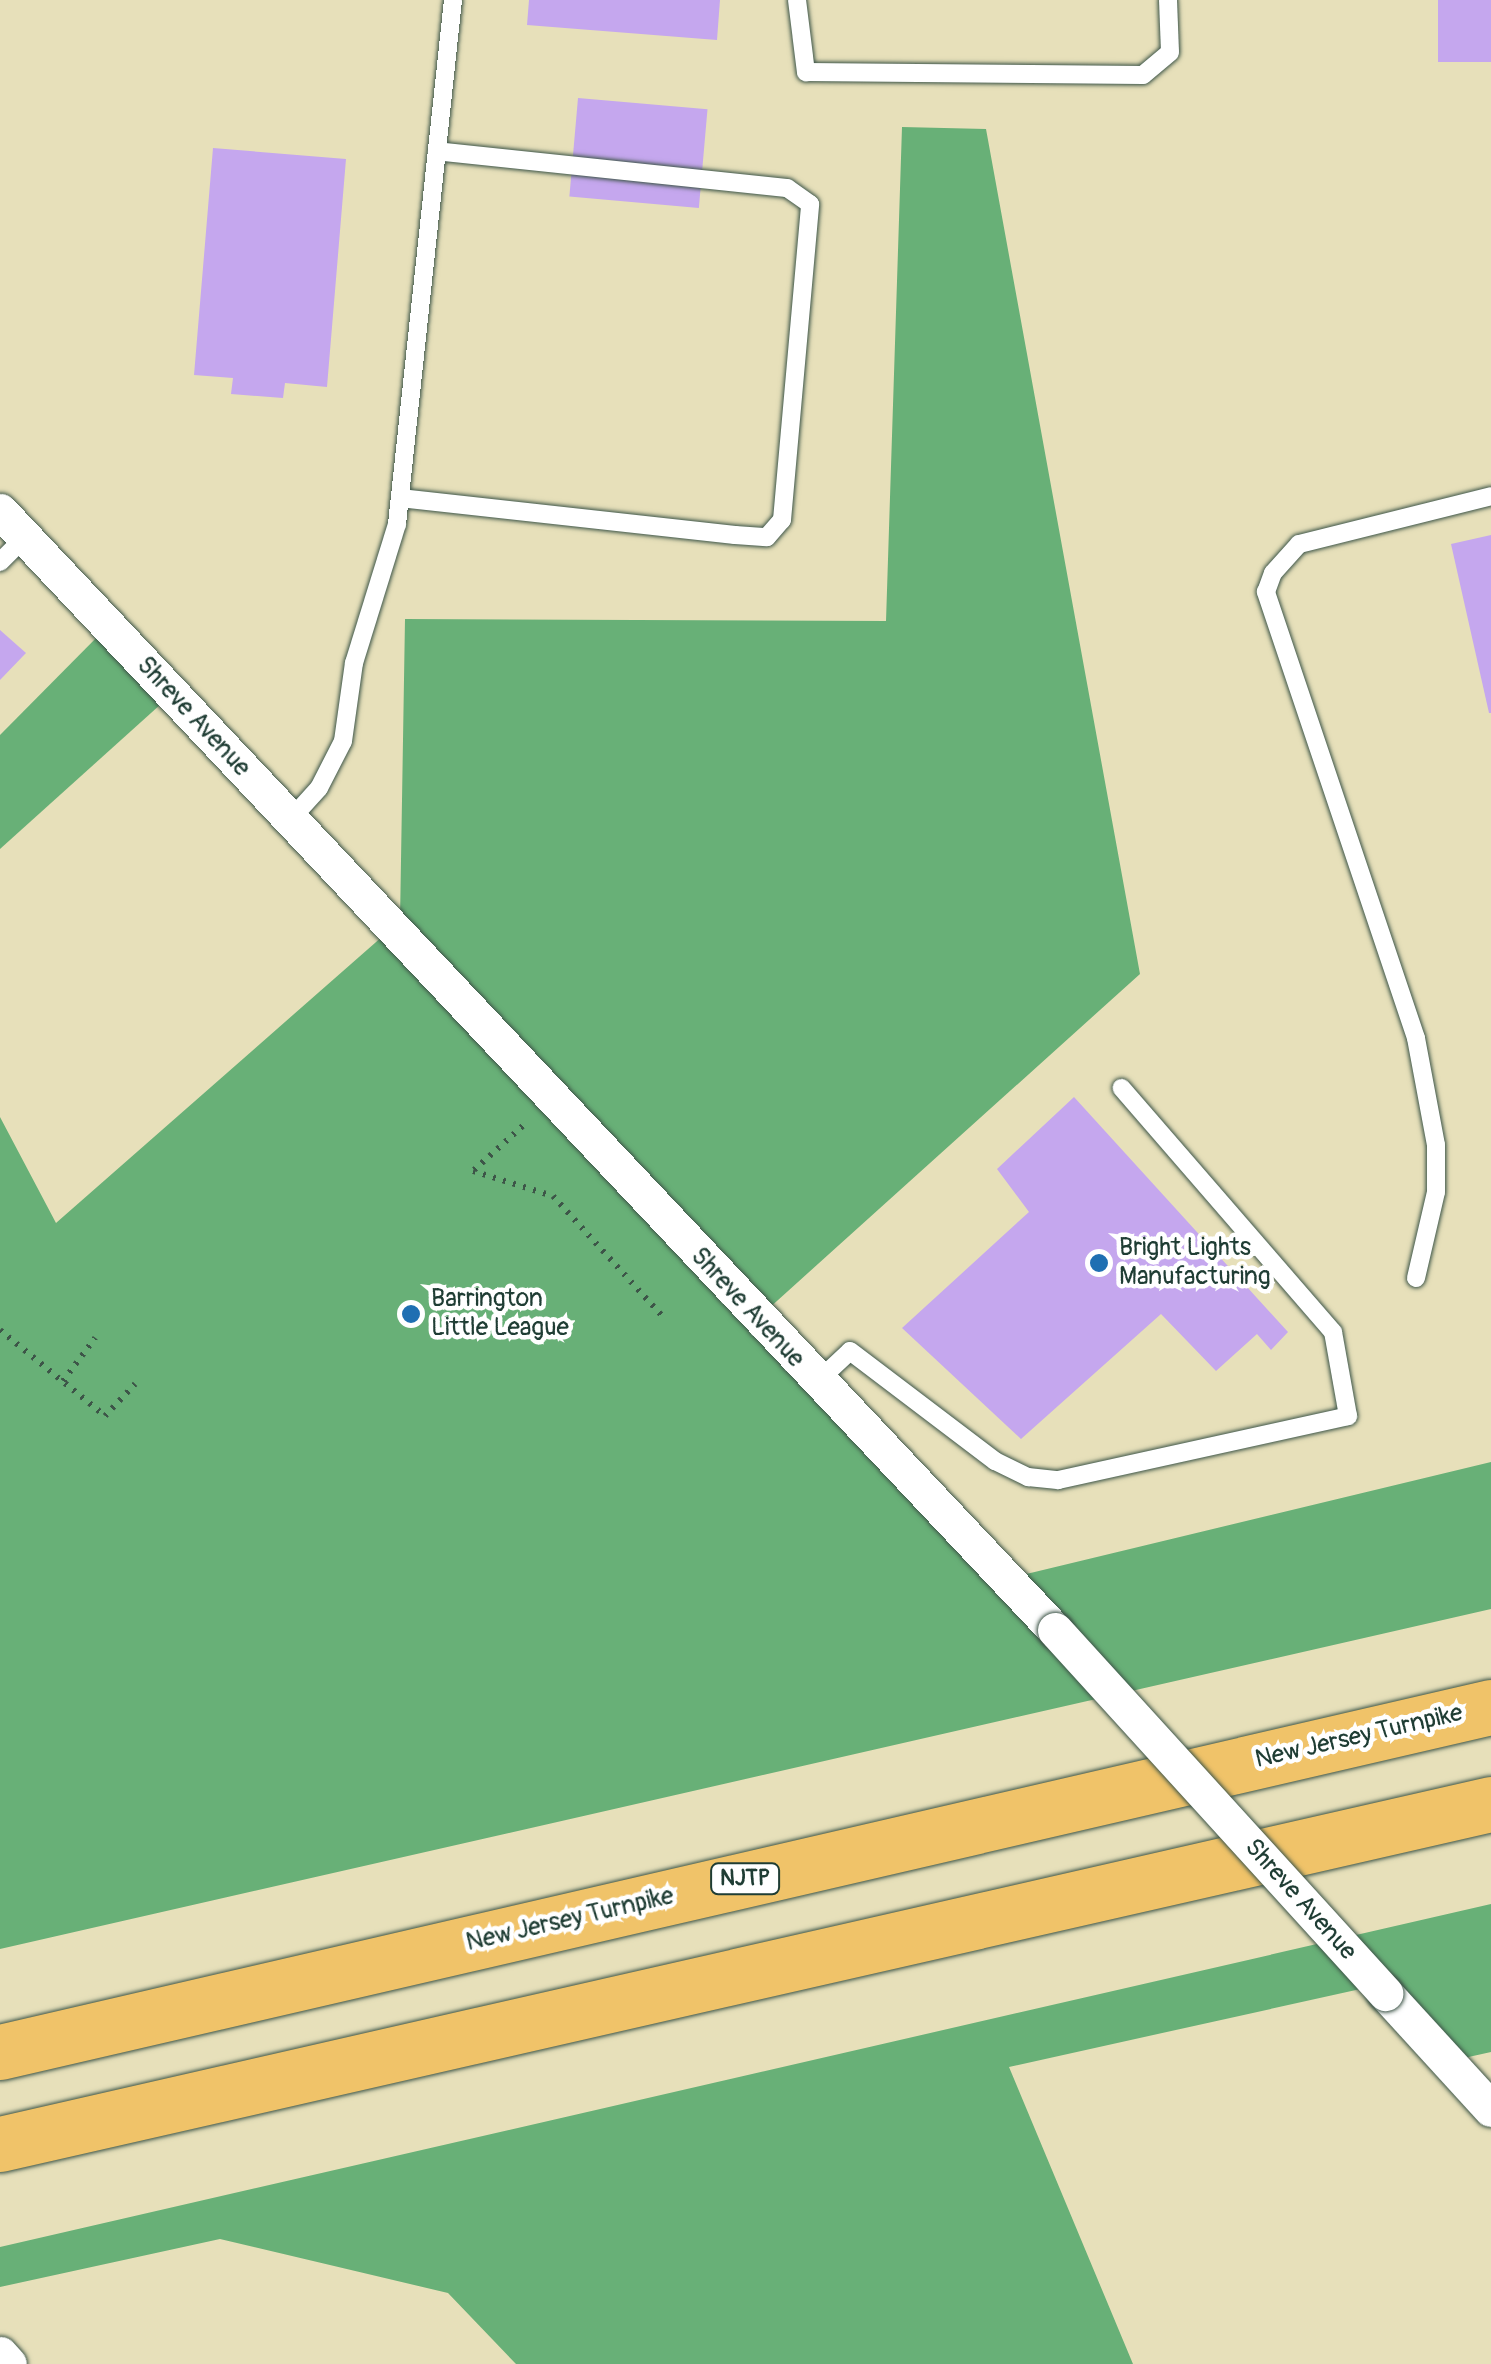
<!DOCTYPE html>
<style>
body{margin:0}
#map{position:relative;width:1491px;height:2364px;overflow:hidden;background:#e7e0ba;font-family:Pangolin,sans-serif}
div>[style]{position:absolute}
[style*='--x']{left:calc(var(--x)*1px);top:calc(var(--y)*1px);width:calc(var(--w)*1px);rotate:calc(var(--a)*1deg)}
.forest>*{inset:0;background:#68b077}
.building>*{inset:0;background:#c5a7ee;transform-origin:0 0}
.path>*{height:6px;margin-top:-3px;transform-origin:0;background:repeating-linear-gradient(90deg,#3d5548 0 2.5px,transparent 0 10.5px)}
.roads{filter:drop-shadow(0 0 2px #3d5548) drop-shadow(0 0 2px #3d5548)}
.lane>*{height:18px;margin:-9px;padding:0 9px;transform-origin:9px;border-radius:9px;background:#fff}
.street>*{height:35px;margin:-17.5px;padding:0 17.5px;transform-origin:17.5px;border-radius:17.5px;background:#fff}
.highway>*{height:55px;margin:-27.5px;padding:0 27.5px;transform-origin:27.5px;border-radius:27.5px;background:#f0c369}
.bridges{filter:drop-shadow(0 0 2px #3d5548) drop-shadow(0 0 2px #3d5548)}
.street-bridge>*{height:35px;margin:-17.5px;padding:0 17.5px;transform-origin:17.5px;border-radius:17.5px;background:#fff}
.dots>*{width:28px;height:28px;translate:-50% -50%;box-sizing:border-box;border:5px solid #fff;border-radius:50%}
span{translate:-50% -50%;white-space:nowrap;text-align:center;line-height:1.15;-webkit-text-stroke:9px #fff;paint-order:stroke}
.shield-label span{padding:2px 8px;background:#fff;border:2px solid;border-radius:8px;-webkit-text-stroke-width:0}
.shield-label{font-size:22px;color:#1f3d34;font-weight:700}
.street-label{font-size:25px;color:#1f3d34}
.poi-label{font-size:25px;color:#1f3d34}
.left{translate:0 -50%;text-align:left}
</style>
<div id="map">
<div class="forest">
<div style="clip-path:polygon(902px 127px,986px 129px,1140px 974px,758px 1318px,997px 1581px,1491px 1462px,1491px 1609px,0 1949px,0 1117px,56px 1223px,400px 921px,405px 619px,886px 621px)"></div>
<div style="clip-path:polygon(108px 626px,171px 695px,0 849px,0 735px)"></div>
<div style="clip-path:polygon(1491px 1904px,1491px 2052px,1455px 2060px,1374px 1986px,1009px 2067px,1133px 2364px,516px 2364px,448px 2293px,220px 2239px,0 2287px,0 2247px)"></div>
</div>
<div class="building">
<div style="clip-path:polygon(529px 0,720px 0,717px 40px,527px 25px)"></div>
<div style="left:1438px;top:0;width:53px;height:62px"></div>
<div style="left:578px;top:98px;width:130px;height:99px;rotate:5deg"></div>
<div style="clip-path:polygon(213px 148px,346px 159px,327px 387px,285px 383px,283px 398px,231px 394px,233px 378px,194px 375px)"></div>
<div style="clip-path:polygon(1491px 535px,1491px 713px,1489px 713px,1451px 544px)"></div>
<div style="clip-path:polygon(0 630px,26px 653px,0 680px)"></div>
<div style="clip-path:polygon(1074px 1097px,1288px 1332px,1271px 1350px,1257px 1334px,1216px 1371px,1161px 1314px,1021px 1439px,902px 1328px,1029px 1212px,997px 1169px)"></div>
</div>
<div class="path">
<div style="--x:474;--y:1170;--w:70;--a:-42.1"></div>
<div style="--x:473;--y:1171;--w:84;--a:17.4"></div>
<div style="--x:553;--y:1196;--w:165;--a:47.7"></div>
<div style="--x:0;--y:1330;--w:136;--a:39.3"></div>
<div style="--x:105;--y:1416;--w:44;--a:-46.8"></div>
<div style="--x:63;--y:1381;--w:54;--a:-53.3"></div>
</div>
<div class="roads">
<div class="lane">
<div style="--x:797;--y:0;--w:73;--a:82.9"></div>
<div style="--x:806;--y:72;--w:337;--a:0.5"></div>
<div style="--x:1143;--y:75;--w:35;--a:-40"></div>
<div style="--x:1170;--y:52;--w:52;--a:-92.2"></div>
<div style="--x:400;--y:498;--w:337;--a:6.3"></div>
<div style="--x:735;--y:535;--w:32;--a:4"></div>
<div style="--x:767;--y:537;--w:23;--a:-49"></div>
<div style="--x:782;--y:520;--w:317;--a:-84.9"></div>
<div style="--x:810;--y:204;--w:28;--a:-145"></div>
<div style="--x:787;--y:188;--w:352;--a:-174"></div>
<div style="--x:0;--y:562;--w:35;--a:-45"></div>
<div style="--x:290;--y:820;--w:43;--a:-47.8"></div>
<div style="--x:319;--y:788;--w:53;--a:-62.9"></div>
<div style="--x:343;--y:741;--w:79;--a:-82"></div>
<div style="--x:354;--y:663;--w:145;--a:-72.8"></div>
<div style="--x:397;--y:524;--w:527;--a:-83.9"></div>
<div style="--x:1416;--y:1278;--w:88;--a:-76.9"></div>
<div style="--x:1436;--y:1192;--w:47;--a:-90"></div>
<div style="--x:1436;--y:1145;--w:109;--a:-100.6"></div>
<div style="--x:1416;--y:1038;--w:471;--a:-108.6"></div>
<div style="--x:1266;--y:592;--w:20;--a:-70"></div>
<div style="--x:1273;--y:573;--w:39;--a:-48"></div>
<div style="--x:1299;--y:544;--w:198;--a:-14"></div>
<div style="--x:817;--y:1382;--w:45;--a:-43.2"></div>
<div style="--x:850;--y:1351;--w:182;--a:37.2"></div>
<div style="--x:995;--y:1461;--w:37;--a:26"></div>
<div style="--x:1028;--y:1477;--w:30;--a:6"></div>
<div style="--x:1058;--y:1480;--w:297;--a:-12.4"></div>
<div style="--x:1348;--y:1416;--w:85;--a:-100.1"></div>
<div style="--x:1333;--y:1332;--w:323;--a:-130.9"></div>
</div>
<div class="street">
<div style="--x:0;--y:511;--w:1538;--a:46.69"></div>
<div style="--x:1385;--y:1993;--w:157;--a:47.6"></div>
<div style="--x:0;--y:2354;--w:13;--a:48"></div>
</div>
<div class="highway">
<div style="--x:0;--y:2052;--w:1530;--a:-13.03"></div>
<div style="--x:0;--y:2144;--w:1529;--a:-12.85"></div>
</div>
</div>
<div class="bridges">
<div class="street-bridge">
<div style="--x:1055;--y:1630;--w:491;--a:47.7"></div>
</div>
</div>
<div class="dots">
<div style="left:1099px;top:1263px;background:#1f6fb2"></div>
<div style="left:411px;top:1314px;background:#1f6fb2"></div>
</div>
<div class="shield-label">
<span style="left:745px;top:1879px">NJTP</span>
</div>
<div class="street-label">
<span style="left:193px;top:717px;rotate:47deg">Shreve Avenue</span>
<span style="left:747px;top:1308px;rotate:47deg">Shreve Avenue</span>
<span style="left:1359px;top:1737px;rotate:-13deg">New Jersey Turnpike</span>
<span style="left:1300px;top:1900px;rotate:48deg">Shreve Avenue</span>
<span style="left:570px;top:1920px;rotate:-13deg">New Jersey Turnpike</span>
</div>
<div class="poi-label">
<span class="left" style="left:1119px;top:1263px">Bright Lights<br>Manufacturing</span>
<span class="left" style="left:431px;top:1314px">Barrington<br>Little League</span>
</div>
</div>
